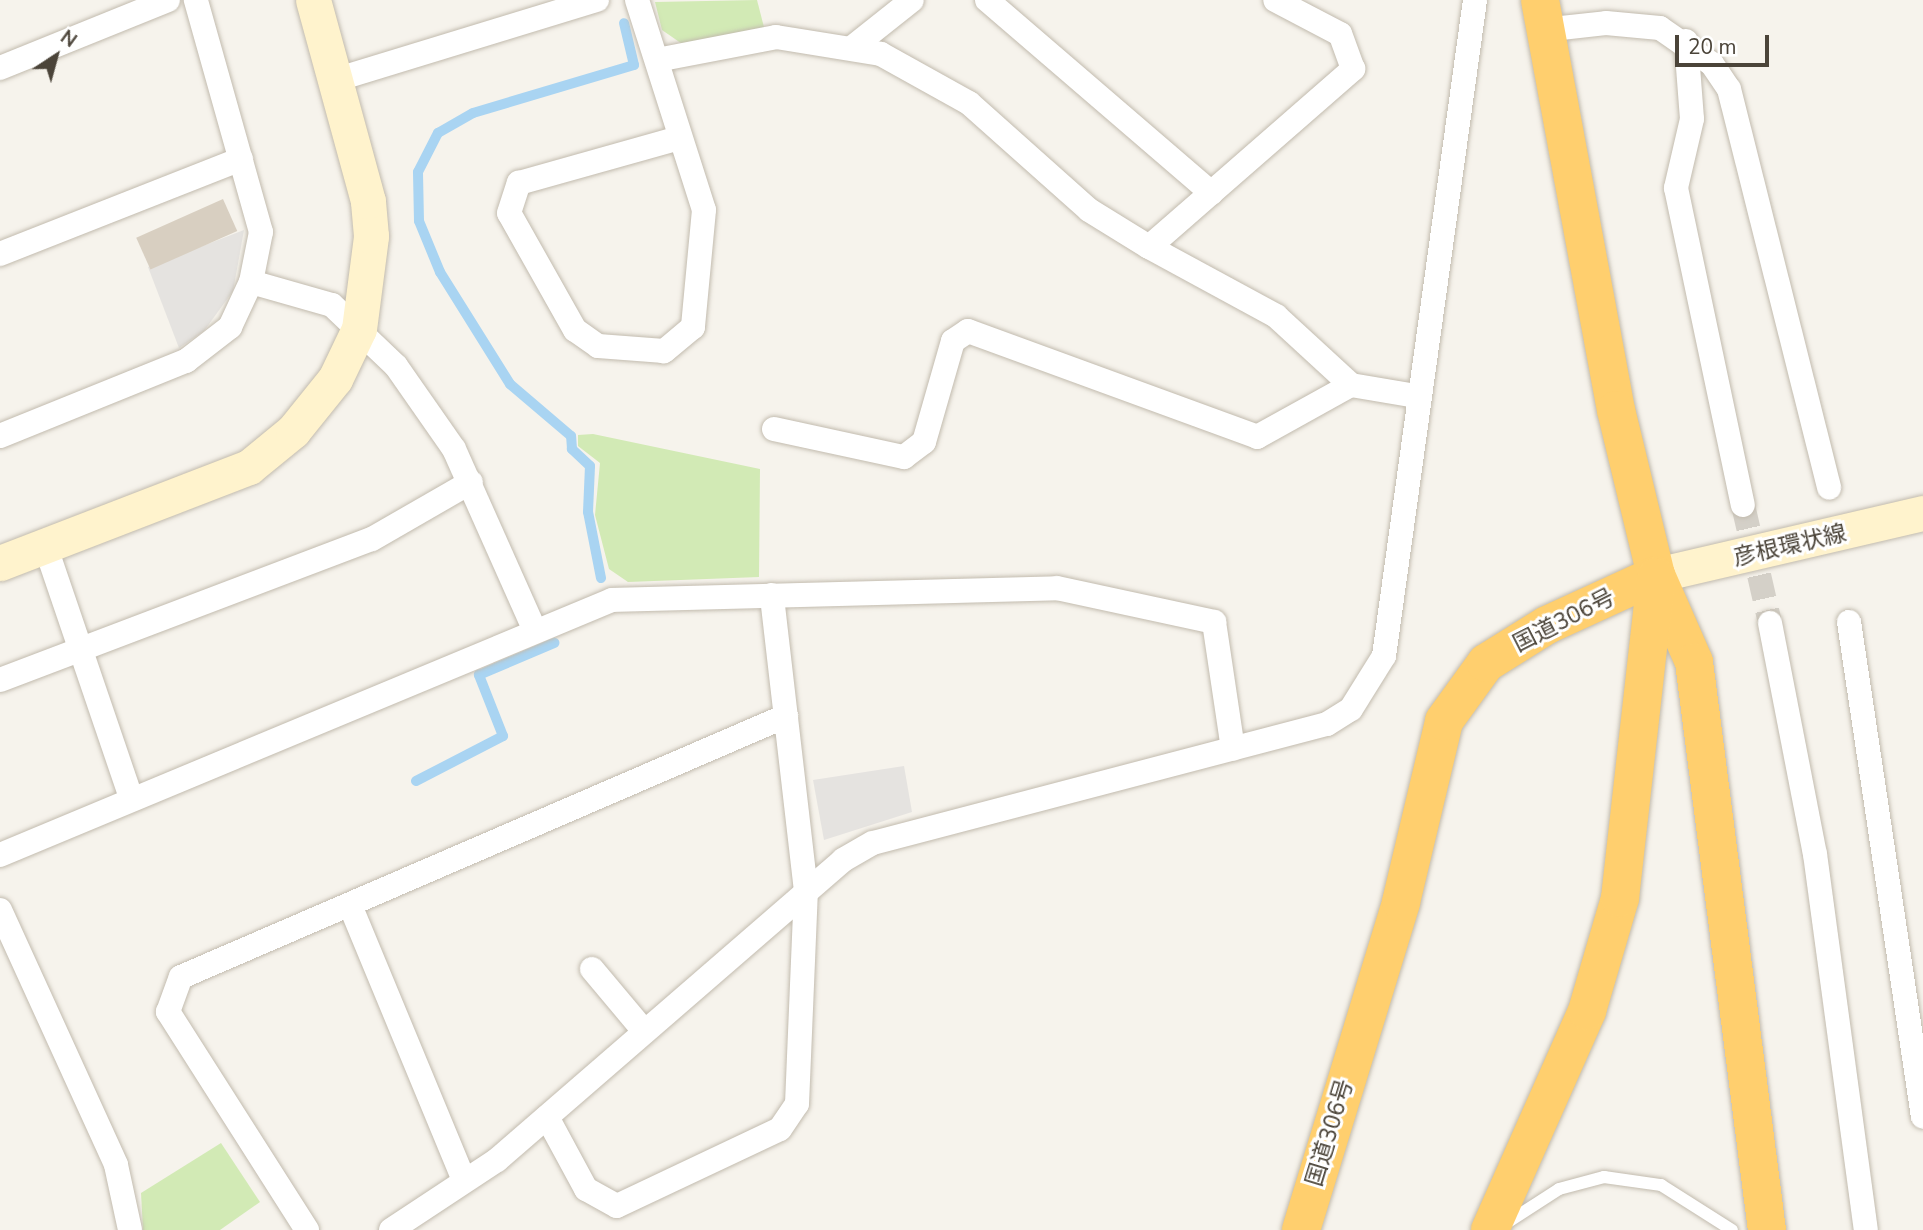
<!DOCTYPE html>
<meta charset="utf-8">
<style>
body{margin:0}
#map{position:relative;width:1923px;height:1230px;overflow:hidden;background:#f6f3ec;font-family:"Nunito Sans","Noto Sans JP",sans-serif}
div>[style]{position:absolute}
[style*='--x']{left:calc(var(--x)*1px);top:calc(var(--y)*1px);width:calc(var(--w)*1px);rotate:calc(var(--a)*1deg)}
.green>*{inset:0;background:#d2eab5}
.parking>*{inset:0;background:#e5e3e0}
.stream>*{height:10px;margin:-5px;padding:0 5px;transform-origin:5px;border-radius:5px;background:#a9d4f2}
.building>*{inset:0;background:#d8cfc1;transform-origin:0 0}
.street-tunnel>*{height:24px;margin-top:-12px;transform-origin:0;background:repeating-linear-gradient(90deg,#d4d0c8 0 24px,transparent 0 36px)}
.roads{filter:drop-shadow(0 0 2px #c2bbae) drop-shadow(0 0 2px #c2bbae)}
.lane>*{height:12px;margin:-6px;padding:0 6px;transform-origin:6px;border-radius:6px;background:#fff}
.street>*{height:24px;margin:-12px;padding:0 12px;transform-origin:12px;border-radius:12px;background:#fff}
.secondary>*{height:35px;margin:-17.5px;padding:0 17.5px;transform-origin:17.5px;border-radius:17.5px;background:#fff3cd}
.highway>*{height:38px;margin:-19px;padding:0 19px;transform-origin:19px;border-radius:19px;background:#ffcf6e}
span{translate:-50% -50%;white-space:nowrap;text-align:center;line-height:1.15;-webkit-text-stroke:6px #fff;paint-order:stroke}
.street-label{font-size:23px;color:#4b4439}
.north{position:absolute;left:21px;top:21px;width:70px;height:70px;-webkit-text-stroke:5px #fff;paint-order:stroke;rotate:36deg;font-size:19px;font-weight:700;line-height:28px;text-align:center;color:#4b4439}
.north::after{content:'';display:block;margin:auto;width:24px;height:32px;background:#4b4439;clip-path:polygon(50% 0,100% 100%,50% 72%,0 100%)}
.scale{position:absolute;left:1675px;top:35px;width:94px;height:32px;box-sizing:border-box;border:4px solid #4b4439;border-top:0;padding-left:9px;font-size:21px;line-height:24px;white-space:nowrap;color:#4b4439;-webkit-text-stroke:5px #fff;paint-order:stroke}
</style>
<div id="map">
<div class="green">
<div style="clip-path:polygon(757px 0,765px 31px,688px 48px,662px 30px,655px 2px)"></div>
<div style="clip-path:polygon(593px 434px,760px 469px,759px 577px,628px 582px,609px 569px,595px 515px,600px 463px,578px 446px,578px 435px)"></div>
<div style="clip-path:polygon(221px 1143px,260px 1202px,220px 1230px,143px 1230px,141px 1193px)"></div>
</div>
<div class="parking">
<div style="clip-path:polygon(244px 230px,233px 291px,204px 331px,179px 348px,148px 267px)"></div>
<div style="clip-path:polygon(904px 766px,912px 812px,824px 840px,813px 780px)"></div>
</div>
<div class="stream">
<div style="--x:601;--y:578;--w:67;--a:-101.1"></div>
<div style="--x:588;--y:512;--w:46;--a:-87.5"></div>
<div style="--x:590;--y:466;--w:25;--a:-137"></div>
<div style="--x:572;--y:449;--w:13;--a:-94"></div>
<div style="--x:571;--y:436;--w:80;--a:-139.6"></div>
<div style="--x:510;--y:384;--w:132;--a:-122"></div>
<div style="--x:440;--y:272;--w:55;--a:-112.4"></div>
<div style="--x:419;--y:221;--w:49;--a:-91.2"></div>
<div style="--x:418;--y:172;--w:44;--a:-62.9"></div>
<div style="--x:438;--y:133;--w:40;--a:-29.7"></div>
<div style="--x:473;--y:113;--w:168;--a:-16.6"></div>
<div style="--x:634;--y:65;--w:43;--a:-103.4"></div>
<div style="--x:416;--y:781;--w:98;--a:-27.3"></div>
<div style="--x:503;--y:736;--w:66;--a:-111.5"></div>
<div style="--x:479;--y:675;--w:82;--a:-23.1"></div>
</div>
<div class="building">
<div style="left:223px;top:199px;width:35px;height:95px;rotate:66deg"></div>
</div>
<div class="street-tunnel">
<div style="--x:1743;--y:505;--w:121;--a:77.1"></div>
</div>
<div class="roads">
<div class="lane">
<div style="--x:1505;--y:1224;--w:64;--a:-32.9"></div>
<div style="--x:1559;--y:1189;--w:47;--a:-14.9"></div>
<div style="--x:1604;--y:1177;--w:58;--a:8"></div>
<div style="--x:1661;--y:1185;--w:84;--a:32.4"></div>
</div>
<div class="street">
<div style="--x:637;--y:0;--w:220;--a:72.3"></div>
<div style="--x:704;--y:210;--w:118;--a:95.4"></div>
<div style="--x:693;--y:327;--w:38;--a:140"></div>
<div style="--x:664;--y:351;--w:66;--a:-175.7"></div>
<div style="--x:598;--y:346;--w:28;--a:-145"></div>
<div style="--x:575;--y:330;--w:134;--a:-119.4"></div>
<div style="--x:509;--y:213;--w:32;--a:-72"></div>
<div style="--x:519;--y:183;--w:166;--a:-15.7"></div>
<div style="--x:987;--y:0;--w:296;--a:40.7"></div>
<div style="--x:1211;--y:193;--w:189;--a:-41.1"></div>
<div style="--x:1353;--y:69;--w:37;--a:-110"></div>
<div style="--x:1340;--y:34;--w:73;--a:-152.4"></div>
<div style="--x:1543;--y:30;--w:63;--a:-6.3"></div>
<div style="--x:1606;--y:23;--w:54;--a:5.3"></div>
<div style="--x:1660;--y:28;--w:63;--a:34.7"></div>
<div style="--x:1712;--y:64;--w:30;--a:56"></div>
<div style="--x:1729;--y:89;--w:411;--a:75.9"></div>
<div style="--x:1686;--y:41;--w:78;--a:85.6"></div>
<div style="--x:1692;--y:119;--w:71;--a:103.1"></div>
<div style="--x:1676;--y:188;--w:324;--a:78.1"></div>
<div style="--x:853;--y:47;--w:75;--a:-38.5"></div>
<div style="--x:657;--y:60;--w:121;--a:-10.9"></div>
<div style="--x:776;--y:37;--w:106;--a:9.2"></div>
<div style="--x:881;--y:54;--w:101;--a:29.1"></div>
<div style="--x:969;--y:103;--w:161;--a:41.7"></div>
<div style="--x:1089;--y:210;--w:70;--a:31.7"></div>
<div style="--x:0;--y:68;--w:181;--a:-22"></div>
<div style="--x:335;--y:80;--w:274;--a:-17"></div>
<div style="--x:1211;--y:193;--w:82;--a:138.9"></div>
<div style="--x:1149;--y:247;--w:145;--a:28.5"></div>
<div style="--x:1276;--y:316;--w:102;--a:42.6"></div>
<div style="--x:0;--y:254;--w:259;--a:-21.5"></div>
<div style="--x:251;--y:282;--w:84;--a:15.9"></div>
<div style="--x:332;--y:305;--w:88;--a:43.6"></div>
<div style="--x:396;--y:366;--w:101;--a:55.1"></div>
<div style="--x:454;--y:449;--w:197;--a:66"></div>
<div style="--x:774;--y:429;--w:133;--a:12.2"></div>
<div style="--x:904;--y:457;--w:25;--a:-37"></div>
<div style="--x:924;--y:442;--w:105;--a:-74"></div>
<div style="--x:953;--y:341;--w:18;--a:-34"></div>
<div style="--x:968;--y:331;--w:308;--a:20.1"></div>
<div style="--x:1257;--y:437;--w:107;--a:-29"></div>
<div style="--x:1351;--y:385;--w:66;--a:9.6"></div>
<div style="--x:0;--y:436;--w:201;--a:-22"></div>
<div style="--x:186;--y:361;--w:56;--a:-37.7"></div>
<div style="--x:230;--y:327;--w:50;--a:-65"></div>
<div style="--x:251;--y:282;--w:51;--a:-78.7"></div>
<div style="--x:261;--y:232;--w:241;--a:-105.7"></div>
<div style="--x:45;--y:545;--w:267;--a:71.2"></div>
<div style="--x:1849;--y:622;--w:500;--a:81.5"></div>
<div style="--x:1770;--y:623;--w:235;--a:79"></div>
<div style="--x:1815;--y:854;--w:379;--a:82.3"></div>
<div style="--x:0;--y:680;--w:398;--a:-20.8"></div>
<div style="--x:372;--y:539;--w:114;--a:-29.9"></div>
<div style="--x:0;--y:855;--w:663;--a:-22.62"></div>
<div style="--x:612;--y:600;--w:445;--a:-1.5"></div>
<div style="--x:1057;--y:588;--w:161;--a:12.2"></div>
<div style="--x:1214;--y:622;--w:128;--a:81.5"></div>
<div style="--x:350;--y:905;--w:298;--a:67.5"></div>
<div style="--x:0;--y:910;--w:280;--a:65.5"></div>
<div style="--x:116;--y:1165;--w:66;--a:77.8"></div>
<div style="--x:592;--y:969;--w:81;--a:50"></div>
<div style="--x:547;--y:1117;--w:82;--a:61.6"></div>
<div style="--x:586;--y:1189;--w:35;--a:29"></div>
<div style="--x:617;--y:1206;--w:180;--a:-25.3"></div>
<div style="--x:780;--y:1129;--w:30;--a:-56"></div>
<div style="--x:797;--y:1104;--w:213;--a:-87.6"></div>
<div style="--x:806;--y:891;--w:298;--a:-96.6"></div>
<div style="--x:307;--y:1230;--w:259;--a:-122.5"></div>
<div style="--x:168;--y:1012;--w:37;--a:-70"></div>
<div style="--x:181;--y:977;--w:659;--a:-23.34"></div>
<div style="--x:391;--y:1230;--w:127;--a:-33.4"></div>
<div style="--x:497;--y:1160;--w:458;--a:-40.9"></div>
<div style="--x:843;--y:860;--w:34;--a:-30"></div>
<div style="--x:873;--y:843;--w:469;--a:-14.7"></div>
<div style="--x:1327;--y:724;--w:28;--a:-32"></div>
<div style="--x:1351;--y:709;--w:62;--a:-58.1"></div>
<div style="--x:1384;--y:656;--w:662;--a:-82.1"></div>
</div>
<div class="secondary">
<div style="--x:0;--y:563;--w:267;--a:-21.1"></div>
<div style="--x:249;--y:467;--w:57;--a:-39.3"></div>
<div style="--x:293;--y:431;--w:67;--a:-51.1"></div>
<div style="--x:335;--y:379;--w:55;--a:-64.4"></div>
<div style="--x:359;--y:329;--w:94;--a:-82.6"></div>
<div style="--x:371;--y:236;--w:35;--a:-95"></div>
<div style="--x:368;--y:201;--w:208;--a:-105.3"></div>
<div style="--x:1656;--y:575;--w:274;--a:-13.1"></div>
</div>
<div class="highway">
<div style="--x:1540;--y:0;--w:417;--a:79.5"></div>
<div style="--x:1616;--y:410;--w:170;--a:76.4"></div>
<div style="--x:1656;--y:575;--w:95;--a:66.4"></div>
<div style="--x:1694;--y:662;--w:573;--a:82.68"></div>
<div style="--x:1301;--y:1230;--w:343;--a:-73"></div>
<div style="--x:1401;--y:902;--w:186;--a:-76.6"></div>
<div style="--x:1444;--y:721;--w:72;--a:-54.1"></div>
<div style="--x:1486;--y:663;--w:72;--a:-31.9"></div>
<div style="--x:1547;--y:625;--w:120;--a:-24.6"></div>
<div style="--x:1490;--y:1230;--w:240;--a:-66.1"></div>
<div style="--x:1587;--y:1011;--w:118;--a:-73.7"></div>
<div style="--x:1620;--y:898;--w:323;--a:-83.6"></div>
</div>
</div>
<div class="street-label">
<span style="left:1790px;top:546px;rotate:-13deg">彦根環状線</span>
<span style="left:1564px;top:621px;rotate:-27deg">国道306号</span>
<span style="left:1330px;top:1133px;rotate:-73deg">国道306号</span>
</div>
<div class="north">N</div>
<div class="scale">20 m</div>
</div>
